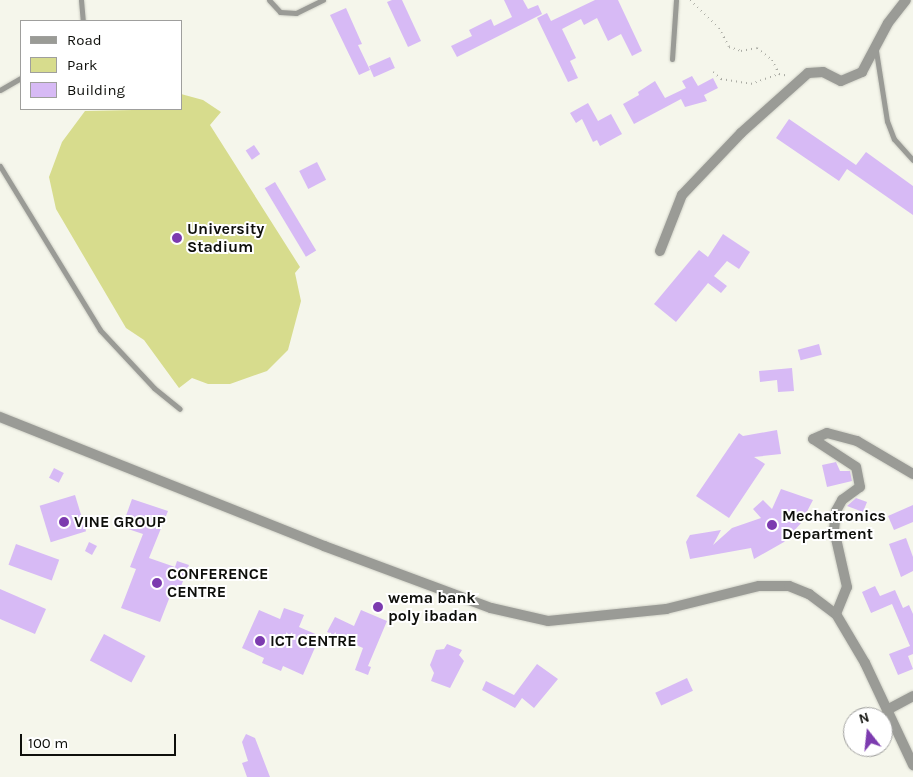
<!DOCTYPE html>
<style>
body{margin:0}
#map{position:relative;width:913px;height:777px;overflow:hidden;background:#f5f6eb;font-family:Karla,sans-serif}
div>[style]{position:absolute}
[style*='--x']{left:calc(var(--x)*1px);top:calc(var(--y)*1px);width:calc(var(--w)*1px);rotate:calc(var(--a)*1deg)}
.green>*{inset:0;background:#d7dc8d}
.building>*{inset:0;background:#d7baf5;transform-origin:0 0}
.path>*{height:2px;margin-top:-1px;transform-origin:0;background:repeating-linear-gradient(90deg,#acada5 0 1px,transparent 0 5px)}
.roads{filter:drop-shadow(0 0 1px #d0d1c7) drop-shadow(0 0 1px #d0d1c7)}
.lane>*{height:5px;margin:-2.5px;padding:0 2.5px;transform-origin:2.5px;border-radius:2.5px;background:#9a9b96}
.street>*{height:10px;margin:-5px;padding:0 5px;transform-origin:5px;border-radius:5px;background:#9a9b96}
.dots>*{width:14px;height:14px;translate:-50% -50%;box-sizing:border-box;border:2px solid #fff;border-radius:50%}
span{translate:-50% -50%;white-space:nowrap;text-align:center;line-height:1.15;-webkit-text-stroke:4px #fff;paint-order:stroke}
.poi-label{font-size:16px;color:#0e0f0b;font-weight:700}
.left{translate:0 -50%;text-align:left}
.legend{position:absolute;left:20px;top:20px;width:162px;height:90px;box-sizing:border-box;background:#fff;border:1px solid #9f9f9d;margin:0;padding:6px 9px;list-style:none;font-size:15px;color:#0e0f0b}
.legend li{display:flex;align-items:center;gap:10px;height:25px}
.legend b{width:25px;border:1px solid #9f9f9d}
.north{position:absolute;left:843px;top:707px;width:50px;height:50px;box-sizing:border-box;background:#fff;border:1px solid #9f9f9d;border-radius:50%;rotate:344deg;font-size:14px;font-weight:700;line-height:20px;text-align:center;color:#0e0f0b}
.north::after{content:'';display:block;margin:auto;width:18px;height:22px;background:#7c3baf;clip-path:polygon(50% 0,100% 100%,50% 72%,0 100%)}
.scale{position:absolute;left:20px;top:734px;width:156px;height:22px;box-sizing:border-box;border:2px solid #0e0f0b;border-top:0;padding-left:6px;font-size:15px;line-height:18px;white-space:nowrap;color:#0e0f0b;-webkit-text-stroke:4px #fff;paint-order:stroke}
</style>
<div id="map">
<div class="green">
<div style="clip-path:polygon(181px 94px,203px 100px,221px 112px,210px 125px,300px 267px,295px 273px,301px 301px,288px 350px,267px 371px,230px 384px,208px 384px,192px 378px,179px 388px,144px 340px,126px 328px,56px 209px,49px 177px,62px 142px,85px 111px,181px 109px)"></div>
</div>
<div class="building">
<div style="clip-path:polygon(392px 0,402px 0,421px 41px,408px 47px,387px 2px)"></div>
<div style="clip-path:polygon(504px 0,523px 0,528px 9px,538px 5px,542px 14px,457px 57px,451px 46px,472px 36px,469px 30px,491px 19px,494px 26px,512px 17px)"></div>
<div style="clip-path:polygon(595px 0,618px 0,642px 51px,632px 56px,621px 34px,608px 41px,597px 18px,584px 25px,581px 19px,562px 29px,576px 58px,570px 61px,578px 78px,568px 82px,537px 18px,547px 13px,551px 21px)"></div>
<div style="clip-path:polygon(346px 8px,362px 44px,358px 45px,370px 70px,359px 75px,330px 15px)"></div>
<div style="left:390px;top:57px;width:12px;height:23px;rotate:66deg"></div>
<div style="clip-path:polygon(692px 76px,698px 86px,713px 78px,718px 88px,704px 95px,707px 101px,685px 107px,681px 99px,634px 124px,623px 104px,639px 95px,638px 92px,655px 81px,665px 98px,686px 88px,682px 81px)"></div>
<div style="clip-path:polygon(588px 103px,598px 121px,611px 114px,622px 134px,600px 146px,597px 140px,593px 142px,582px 119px,576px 123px,570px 113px)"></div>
<div style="clip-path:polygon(789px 119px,856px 165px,866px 152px,913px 186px,913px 215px,847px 169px,839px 181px,776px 138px)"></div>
<div style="left:254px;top:145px;width:11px;height:10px;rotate:56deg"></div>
<div style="left:317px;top:162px;width:20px;height:20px;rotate:63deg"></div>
<div style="left:275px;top:182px;width:80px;height:12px;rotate:59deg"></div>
<div style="clip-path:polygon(723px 234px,750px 252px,739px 269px,727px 261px,714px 276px,727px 286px,721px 293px,708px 283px,676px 322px,654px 304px,699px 250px,708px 257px)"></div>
<div style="left:819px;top:344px;width:11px;height:22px;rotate:75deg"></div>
<div style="clip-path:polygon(792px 368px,794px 391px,778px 392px,777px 380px,760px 382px,759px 371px)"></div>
<div style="clip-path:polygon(777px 430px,781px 454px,754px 457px,765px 464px,729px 518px,696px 496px,739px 433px,743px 436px)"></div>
<div style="clip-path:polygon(836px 462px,840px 471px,850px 471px,852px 481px,827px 487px,822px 465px)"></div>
<div style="left:54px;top:468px;width:11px;height:11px;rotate:27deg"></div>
<div style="clip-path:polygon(781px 489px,813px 500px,801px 523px,784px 542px,754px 559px,751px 548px,690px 559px,686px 542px,690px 535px,721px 530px,713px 545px,732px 528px,761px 518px,753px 509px,763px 500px,772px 509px)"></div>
<div style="left:75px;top:495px;width:38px;height:37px;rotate:73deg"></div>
<div style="clip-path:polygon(856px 498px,867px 502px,863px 512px,847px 506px)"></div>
<div style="clip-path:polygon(132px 499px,168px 511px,149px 558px,175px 567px,177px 561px,189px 565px,180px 589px,174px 586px,160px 622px,121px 608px,136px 569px,130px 567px,143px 534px,122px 527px)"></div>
<div style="clip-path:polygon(913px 505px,913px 522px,894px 530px,888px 516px)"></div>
<div style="clip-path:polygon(906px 538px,913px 557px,913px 571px,901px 577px,889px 544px)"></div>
<div style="clip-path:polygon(89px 542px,97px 546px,92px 555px,85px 551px)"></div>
<div style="left:16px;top:544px;width:46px;height:22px;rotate:20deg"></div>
<div style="clip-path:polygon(875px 586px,880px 596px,895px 590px,903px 608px,909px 605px,913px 614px,913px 654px,908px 656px,913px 669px,898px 675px,889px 654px,910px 646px,892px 604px,871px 613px,862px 592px)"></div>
<div style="clip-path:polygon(0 589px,46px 609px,35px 634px,0 619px)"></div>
<div style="clip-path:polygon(284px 608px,304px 615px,299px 627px,320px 636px,303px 675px,283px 666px,281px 671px,262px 663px,264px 658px,242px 648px,259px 610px,280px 619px)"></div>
<div style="clip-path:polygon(361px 610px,387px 621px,368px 666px,371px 667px,368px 675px,355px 670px,363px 648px,327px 632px,335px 617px,354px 626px)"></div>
<div style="left:104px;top:634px;width:47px;height:30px;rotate:28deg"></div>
<div style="clip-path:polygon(447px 644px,462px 650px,459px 655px,464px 661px,450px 688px,431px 681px,434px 673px,430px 665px,436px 650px,444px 649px)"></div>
<div style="clip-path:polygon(537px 664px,558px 679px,534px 708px,522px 698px,515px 708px,482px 690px,486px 681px,514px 695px)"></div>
<div style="left:687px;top:678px;width:14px;height:35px;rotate:65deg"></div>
<div style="clip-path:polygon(246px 734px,255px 738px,270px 777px,247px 777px,242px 763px,248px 761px,242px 742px)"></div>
</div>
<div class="path">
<div style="--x:690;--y:0;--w:40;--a:44"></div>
<div style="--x:719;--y:28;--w:21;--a:62"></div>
<div style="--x:729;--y:47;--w:13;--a:18"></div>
<div style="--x:741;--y:51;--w:16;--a:-11"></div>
<div style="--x:757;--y:48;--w:19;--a:39"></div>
<div style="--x:772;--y:60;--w:16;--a:63"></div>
<div style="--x:779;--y:74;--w:10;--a:11"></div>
<div style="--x:713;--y:72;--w:11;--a:41"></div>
<div style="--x:721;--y:79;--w:30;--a:9"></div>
<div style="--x:751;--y:84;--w:30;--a:-20"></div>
</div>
<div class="roads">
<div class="lane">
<div style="--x:81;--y:0;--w:21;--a:85"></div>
<div style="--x:269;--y:0;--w:16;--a:47"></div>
<div style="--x:280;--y:12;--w:16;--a:4"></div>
<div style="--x:296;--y:13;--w:30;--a:-26"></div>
<div style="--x:876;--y:51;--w:71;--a:81.1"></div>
<div style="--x:887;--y:121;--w:19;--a:69"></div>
<div style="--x:894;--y:139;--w:28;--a:48"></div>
<div style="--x:672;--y:59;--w:59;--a:-86.1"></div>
<div style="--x:0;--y:90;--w:24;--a:-30"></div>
<div style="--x:0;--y:166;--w:192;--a:58.6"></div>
<div style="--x:100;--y:330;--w:79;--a:47"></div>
<div style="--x:154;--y:388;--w:33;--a:39"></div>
</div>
<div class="street">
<div style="--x:660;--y:251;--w:60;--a:-68.6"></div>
<div style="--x:682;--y:195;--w:86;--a:-46.4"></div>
<div style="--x:741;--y:133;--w:90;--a:-41.8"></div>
<div style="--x:808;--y:73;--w:15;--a:-4"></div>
<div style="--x:823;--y:72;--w:20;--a:27"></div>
<div style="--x:841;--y:81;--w:23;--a:-23"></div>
<div style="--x:862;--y:72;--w:55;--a:-62"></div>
<div style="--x:888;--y:23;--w:29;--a:-52"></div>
<div style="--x:0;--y:417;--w:349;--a:21.7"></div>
<div style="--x:324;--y:546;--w:178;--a:20.4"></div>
<div style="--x:491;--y:608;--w:58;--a:12.8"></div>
<div style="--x:548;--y:621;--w:119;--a:-5.8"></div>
<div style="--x:666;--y:609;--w:96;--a:-13.9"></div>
<div style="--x:759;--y:586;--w:30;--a:0"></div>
<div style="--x:789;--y:586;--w:22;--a:22"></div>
<div style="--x:809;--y:594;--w:34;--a:37"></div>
<div style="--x:836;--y:614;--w:57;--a:59.4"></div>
<div style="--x:865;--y:663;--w:113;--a:64.8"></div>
<div style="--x:836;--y:614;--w:29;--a:-68"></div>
<div style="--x:847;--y:587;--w:58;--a:-102.8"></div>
<div style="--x:834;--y:530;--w:19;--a:-84"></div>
<div style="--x:836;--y:511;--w:13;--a:-61"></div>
<div style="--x:842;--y:500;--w:22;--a:-36"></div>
<div style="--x:860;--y:487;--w:20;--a:-101"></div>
<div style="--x:856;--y:467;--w:51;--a:-146.9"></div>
<div style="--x:813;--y:439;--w:15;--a:-23"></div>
<div style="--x:827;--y:433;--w:31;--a:15"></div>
<div style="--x:857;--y:441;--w:65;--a:30.5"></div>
<div style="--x:887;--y:710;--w:30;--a:-28"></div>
</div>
</div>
<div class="dots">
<div style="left:177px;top:238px;background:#7c3baf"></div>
<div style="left:64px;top:522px;background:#7c3baf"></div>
<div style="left:772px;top:525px;background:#7c3baf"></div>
<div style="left:157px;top:583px;background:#7c3baf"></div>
<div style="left:378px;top:607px;background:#7c3baf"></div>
<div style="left:260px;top:641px;background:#7c3baf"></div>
</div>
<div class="poi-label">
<span class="left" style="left:187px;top:238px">University<br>Stadium</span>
<span class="left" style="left:782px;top:525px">Mechatronics<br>Department</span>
<span class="left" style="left:74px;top:522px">VINE GROUP</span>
<span class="left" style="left:167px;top:583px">CONFERENCE<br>CENTRE</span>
<span class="left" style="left:388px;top:607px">wema bank<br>poly ibadan</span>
<span class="left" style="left:270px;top:641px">ICT CENTRE</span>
</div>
<ul class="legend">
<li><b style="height:6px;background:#9a9b96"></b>Road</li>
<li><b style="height:14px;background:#d7dc8d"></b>Park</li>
<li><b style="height:14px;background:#d7baf5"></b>Building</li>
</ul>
<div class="north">N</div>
<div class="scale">100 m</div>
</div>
